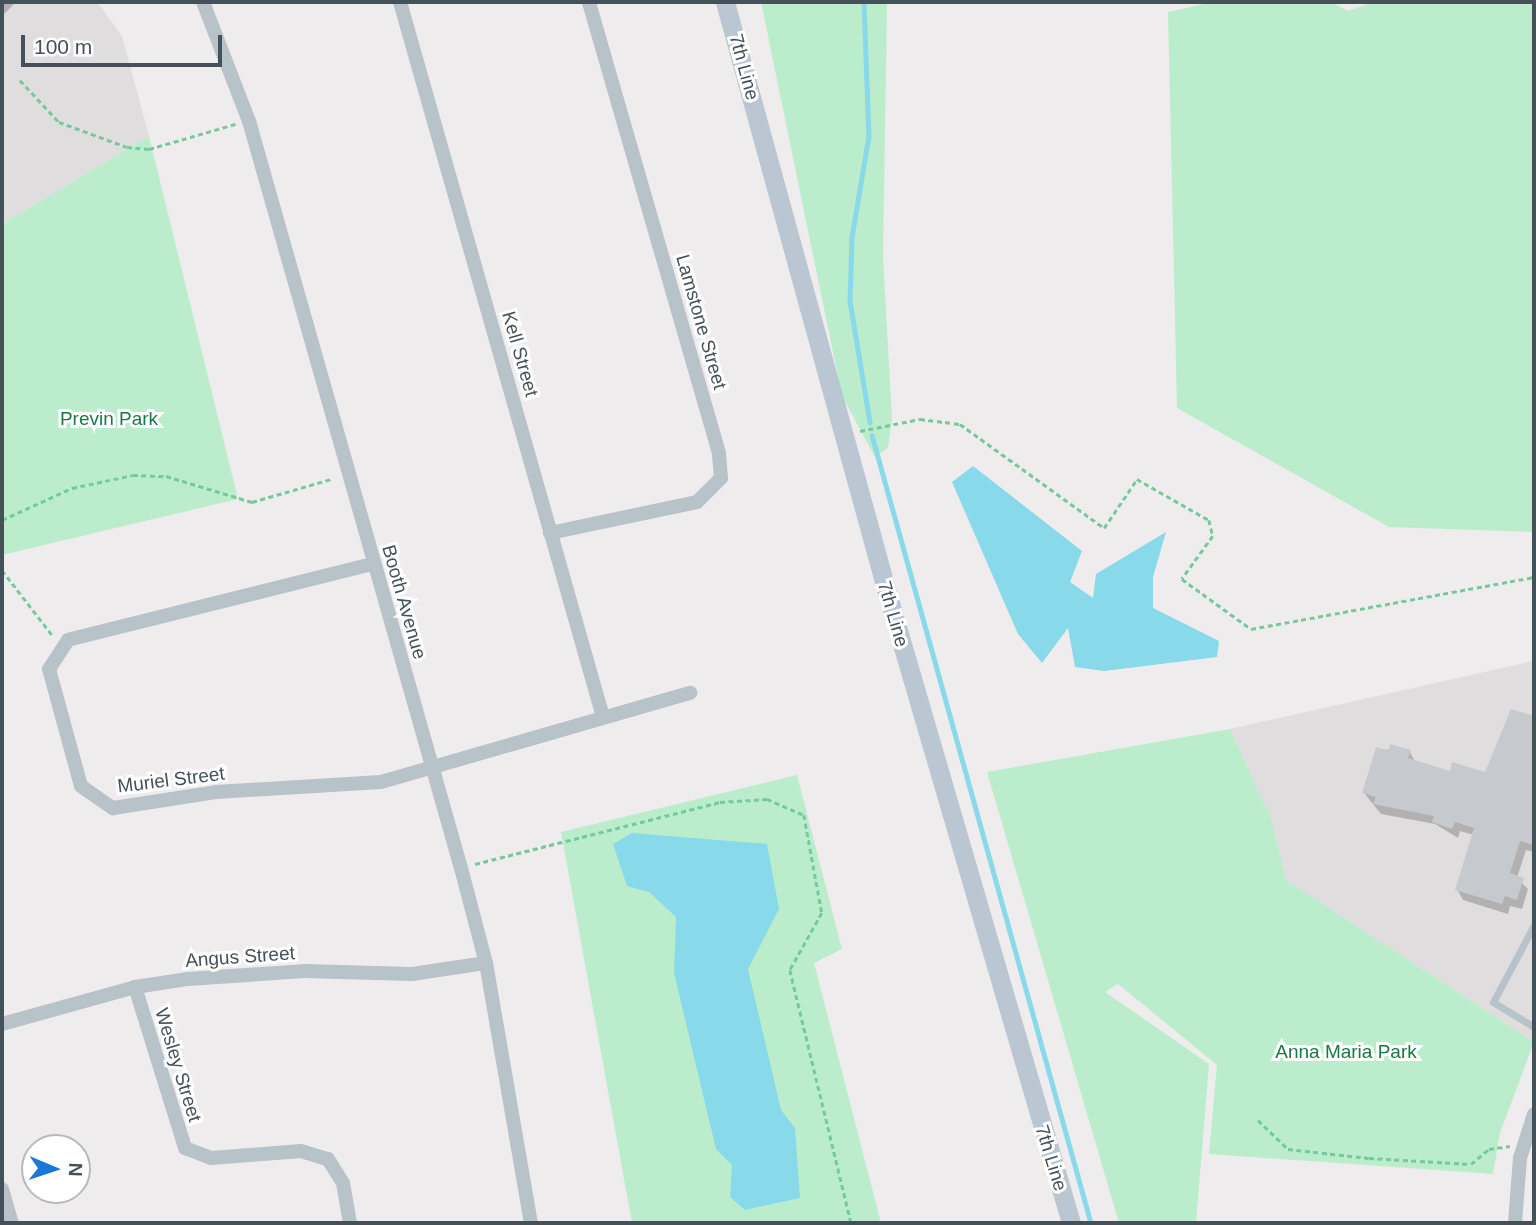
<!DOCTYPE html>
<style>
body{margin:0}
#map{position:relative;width:1536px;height:1225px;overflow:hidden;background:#efeced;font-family:Helvetica,sans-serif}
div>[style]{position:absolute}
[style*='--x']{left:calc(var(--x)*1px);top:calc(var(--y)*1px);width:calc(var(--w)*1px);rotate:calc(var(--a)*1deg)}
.education>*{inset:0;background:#e0ddde}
.green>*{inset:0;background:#bbedcc}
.water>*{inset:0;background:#88d9e9}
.shadow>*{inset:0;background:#0003}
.stream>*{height:4.5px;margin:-2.25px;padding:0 2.25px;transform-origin:2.25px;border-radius:2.25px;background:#88d9e9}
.building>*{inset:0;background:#c6cacf}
.path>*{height:2.5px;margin-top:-1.25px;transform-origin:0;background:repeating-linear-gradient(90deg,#74ca9c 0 5px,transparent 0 8.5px)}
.lane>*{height:7px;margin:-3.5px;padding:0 3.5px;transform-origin:3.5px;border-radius:3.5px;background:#b8c2c9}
.street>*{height:14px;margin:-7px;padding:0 7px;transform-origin:7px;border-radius:7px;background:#b8c2c9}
.secondary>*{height:19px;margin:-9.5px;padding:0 9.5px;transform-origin:9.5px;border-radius:9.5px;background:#bac6d1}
span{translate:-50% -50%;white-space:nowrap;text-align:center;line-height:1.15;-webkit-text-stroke:6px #fff;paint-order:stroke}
.street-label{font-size:19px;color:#455159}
.park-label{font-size:19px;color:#187944}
.frame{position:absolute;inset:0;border:4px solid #455159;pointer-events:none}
.north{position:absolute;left:21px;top:1134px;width:70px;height:70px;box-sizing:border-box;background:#fff;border:2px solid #b5b9bd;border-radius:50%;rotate:92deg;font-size:19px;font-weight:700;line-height:28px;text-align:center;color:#455159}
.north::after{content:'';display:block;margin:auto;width:24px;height:32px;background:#1c77da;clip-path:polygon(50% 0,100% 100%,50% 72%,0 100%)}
.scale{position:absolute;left:21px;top:35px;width:201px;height:32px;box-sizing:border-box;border:4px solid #455159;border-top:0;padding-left:9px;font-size:21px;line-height:24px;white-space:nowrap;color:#455159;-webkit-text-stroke:5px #fff;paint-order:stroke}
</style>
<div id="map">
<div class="education">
<div style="clip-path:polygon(2px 2px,97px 2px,122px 36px,149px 136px,2px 224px)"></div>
<div style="clip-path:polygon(1534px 661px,1534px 1042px,1286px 880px,1271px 818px,1230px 729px)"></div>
</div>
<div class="green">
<div style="clip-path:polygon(761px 2px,887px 2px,883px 257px,892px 419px,888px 448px,875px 457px,842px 396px)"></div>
<div style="clip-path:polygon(1213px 2px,1331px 2px,1348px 11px,1374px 2px,1534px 2px,1534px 532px,1389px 527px,1177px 408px,1168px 12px)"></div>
<div style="clip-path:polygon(149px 136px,238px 499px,2px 555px,2px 224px)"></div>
<div style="clip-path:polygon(1230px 729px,1271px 818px,1286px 880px,1534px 1042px,1500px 1133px,1493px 1174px,1209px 1154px,1217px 1065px,1118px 984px,1105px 992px,1209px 1064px,1196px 1223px,1119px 1223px,987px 772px)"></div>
<div style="clip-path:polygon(797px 775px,842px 949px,814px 963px,881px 1223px,632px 1223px,561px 832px)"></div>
</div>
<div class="water">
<div style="clip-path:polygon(973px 466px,1082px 551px,1070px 582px,1093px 598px,1096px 574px,1166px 532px,1153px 577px,1153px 608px,1219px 641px,1217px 657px,1104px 671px,1075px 667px,1068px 628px,1042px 663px,1018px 634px,952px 482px)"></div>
<div style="clip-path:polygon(632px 833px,767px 844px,779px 909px,748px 969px,781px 1110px,795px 1128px,800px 1198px,745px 1210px,730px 1197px,732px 1165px,716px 1149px,674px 973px,676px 917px,649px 892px,627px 886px,613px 844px)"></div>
</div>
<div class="shadow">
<div style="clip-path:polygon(2px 2px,16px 2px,2px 16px)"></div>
<div style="clip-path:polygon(1512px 711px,1534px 718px,1534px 852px,1526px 850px,1517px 878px,1528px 889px,1522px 909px,1510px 906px,1508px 914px,1463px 900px,1457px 889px,1474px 835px,1460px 831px,1458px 838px,1435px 824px,1381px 814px,1364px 793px,1377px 749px,1410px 752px,1415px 762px,1451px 773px,1487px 774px)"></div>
</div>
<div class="stream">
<div style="--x:864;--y:2;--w:134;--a:87.9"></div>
<div style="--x:869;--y:136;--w:103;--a:99.5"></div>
<div style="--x:852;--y:238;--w:63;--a:91.8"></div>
<div style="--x:850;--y:301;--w:123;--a:80.6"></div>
<div style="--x:872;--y:435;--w:818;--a:74.47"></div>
</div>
<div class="building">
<div style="clip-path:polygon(1511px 709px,1534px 716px,1534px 845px,1520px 841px,1510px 873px,1524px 878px,1517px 900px,1505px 896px,1502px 904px,1455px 890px,1474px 828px,1455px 822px,1452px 829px,1432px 822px,1434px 816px,1373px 804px,1376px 797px,1362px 793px,1376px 747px,1388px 751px,1390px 744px,1411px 750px,1408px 758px,1450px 771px,1452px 762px,1485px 772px)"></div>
</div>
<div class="path">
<div style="--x:20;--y:80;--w:57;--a:47.1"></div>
<div style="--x:59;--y:122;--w:72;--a:20.2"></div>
<div style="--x:127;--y:147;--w:22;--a:5"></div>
<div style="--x:149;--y:149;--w:90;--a:-16.2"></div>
<div style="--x:860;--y:431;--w:61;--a:-11.3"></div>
<div style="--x:920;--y:419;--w:40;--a:7.1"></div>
<div style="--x:960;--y:424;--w:178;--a:35.8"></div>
<div style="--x:1104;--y:528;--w:59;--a:-56"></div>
<div style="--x:1137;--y:479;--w:83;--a:29.7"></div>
<div style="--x:1209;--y:520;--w:16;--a:76"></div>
<div style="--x:1213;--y:536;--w:53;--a:125.8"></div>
<div style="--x:1182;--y:579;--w:85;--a:35.9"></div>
<div style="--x:1251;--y:629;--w:288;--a:-10.4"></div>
<div style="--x:2;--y:520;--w:77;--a:-24.6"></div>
<div style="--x:72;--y:488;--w:62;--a:-12"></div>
<div style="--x:133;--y:475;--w:33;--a:2"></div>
<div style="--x:166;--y:476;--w:90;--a:16.8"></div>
<div style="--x:252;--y:502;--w:82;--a:-16.2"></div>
<div style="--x:2;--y:570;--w:83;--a:52.3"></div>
<div style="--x:475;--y:864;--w:253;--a:-14.2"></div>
<div style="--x:720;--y:802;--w:47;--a:-3.7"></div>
<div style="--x:767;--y:799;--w:40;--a:23.4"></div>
<div style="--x:804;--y:815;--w:100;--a:79.6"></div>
<div style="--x:822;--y:913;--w:65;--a:119.3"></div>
<div style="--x:790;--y:970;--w:260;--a:76.4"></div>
<div style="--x:1258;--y:1120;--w:42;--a:44"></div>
<div style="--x:1288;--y:1149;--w:81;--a:6.3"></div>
<div style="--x:1369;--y:1158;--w:102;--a:3.4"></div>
<div style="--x:1471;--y:1164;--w:23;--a:-40"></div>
<div style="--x:1489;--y:1149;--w:21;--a:-8"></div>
</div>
<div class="lane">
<div style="--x:1534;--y:925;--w:87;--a:118"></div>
<div style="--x:1493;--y:1002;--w:48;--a:31.4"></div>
</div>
<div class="street">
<div style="--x:203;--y:2;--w:128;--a:68.9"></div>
<div style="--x:249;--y:121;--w:777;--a:74.16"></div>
<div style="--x:461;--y:868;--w:98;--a:75.3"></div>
<div style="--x:486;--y:963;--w:264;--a:80.2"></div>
<div style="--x:400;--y:2;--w:743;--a:74.15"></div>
<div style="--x:550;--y:533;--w:150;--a:-11.9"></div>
<div style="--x:697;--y:502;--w:34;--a:-45"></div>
<div style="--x:721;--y:478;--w:25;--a:-95"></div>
<div style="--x:719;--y:453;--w:469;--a:-106.1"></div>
<div style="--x:372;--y:564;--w:313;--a:166"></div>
<div style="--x:68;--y:640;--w:35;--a:123"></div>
<div style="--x:49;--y:669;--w:121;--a:74.7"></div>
<div style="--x:81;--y:786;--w:39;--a:35"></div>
<div style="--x:113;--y:808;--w:104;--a:-8.8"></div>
<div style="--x:216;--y:792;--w:165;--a:-3.5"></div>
<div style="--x:381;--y:782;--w:322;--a:-16.1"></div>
<div style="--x:135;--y:987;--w:169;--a:72.7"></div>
<div style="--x:185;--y:1148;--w:28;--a:21"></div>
<div style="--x:211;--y:1158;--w:90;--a:-4.4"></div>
<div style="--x:301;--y:1151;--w:28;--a:17"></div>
<div style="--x:328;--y:1159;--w:28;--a:58"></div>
<div style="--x:343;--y:1183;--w:41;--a:80.1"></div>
<div style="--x:2;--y:1024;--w:138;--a:-15.5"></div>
<div style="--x:135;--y:987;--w:54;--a:-8.6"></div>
<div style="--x:188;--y:979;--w:116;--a:-3.9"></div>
<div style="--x:304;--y:971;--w:108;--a:1.6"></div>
<div style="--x:412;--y:974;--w:75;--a:-8.5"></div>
<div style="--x:2;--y:1189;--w:35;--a:74"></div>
<div style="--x:1515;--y:1223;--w:65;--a:-85.6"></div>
<div style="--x:1520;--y:1158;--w:46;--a:-72.3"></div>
</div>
<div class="secondary">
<div style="--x:725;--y:2;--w:609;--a:74.66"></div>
<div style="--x:886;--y:589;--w:660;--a:73.73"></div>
</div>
<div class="street-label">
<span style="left:744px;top:67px;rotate:75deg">7th Line</span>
<span style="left:701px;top:322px;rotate:74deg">Lamstone Street</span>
<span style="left:520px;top:354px;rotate:74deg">Kell Street</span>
<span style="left:404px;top:602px;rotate:74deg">Booth Avenue</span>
<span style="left:893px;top:614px;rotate:74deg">7th Line</span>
<span style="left:171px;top:780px;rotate:-7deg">Muriel Street</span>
<span style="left:240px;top:957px;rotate:-4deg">Angus Street</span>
<span style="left:178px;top:1065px;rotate:73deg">Wesley Street</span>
<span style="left:1051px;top:1158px;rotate:73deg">7th Line</span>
</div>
<div class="park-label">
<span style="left:109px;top:419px">Previn Park</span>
<span style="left:1346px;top:1052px">Anna Maria Park</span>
</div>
<div class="frame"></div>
<div class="north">N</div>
<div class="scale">100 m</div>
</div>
